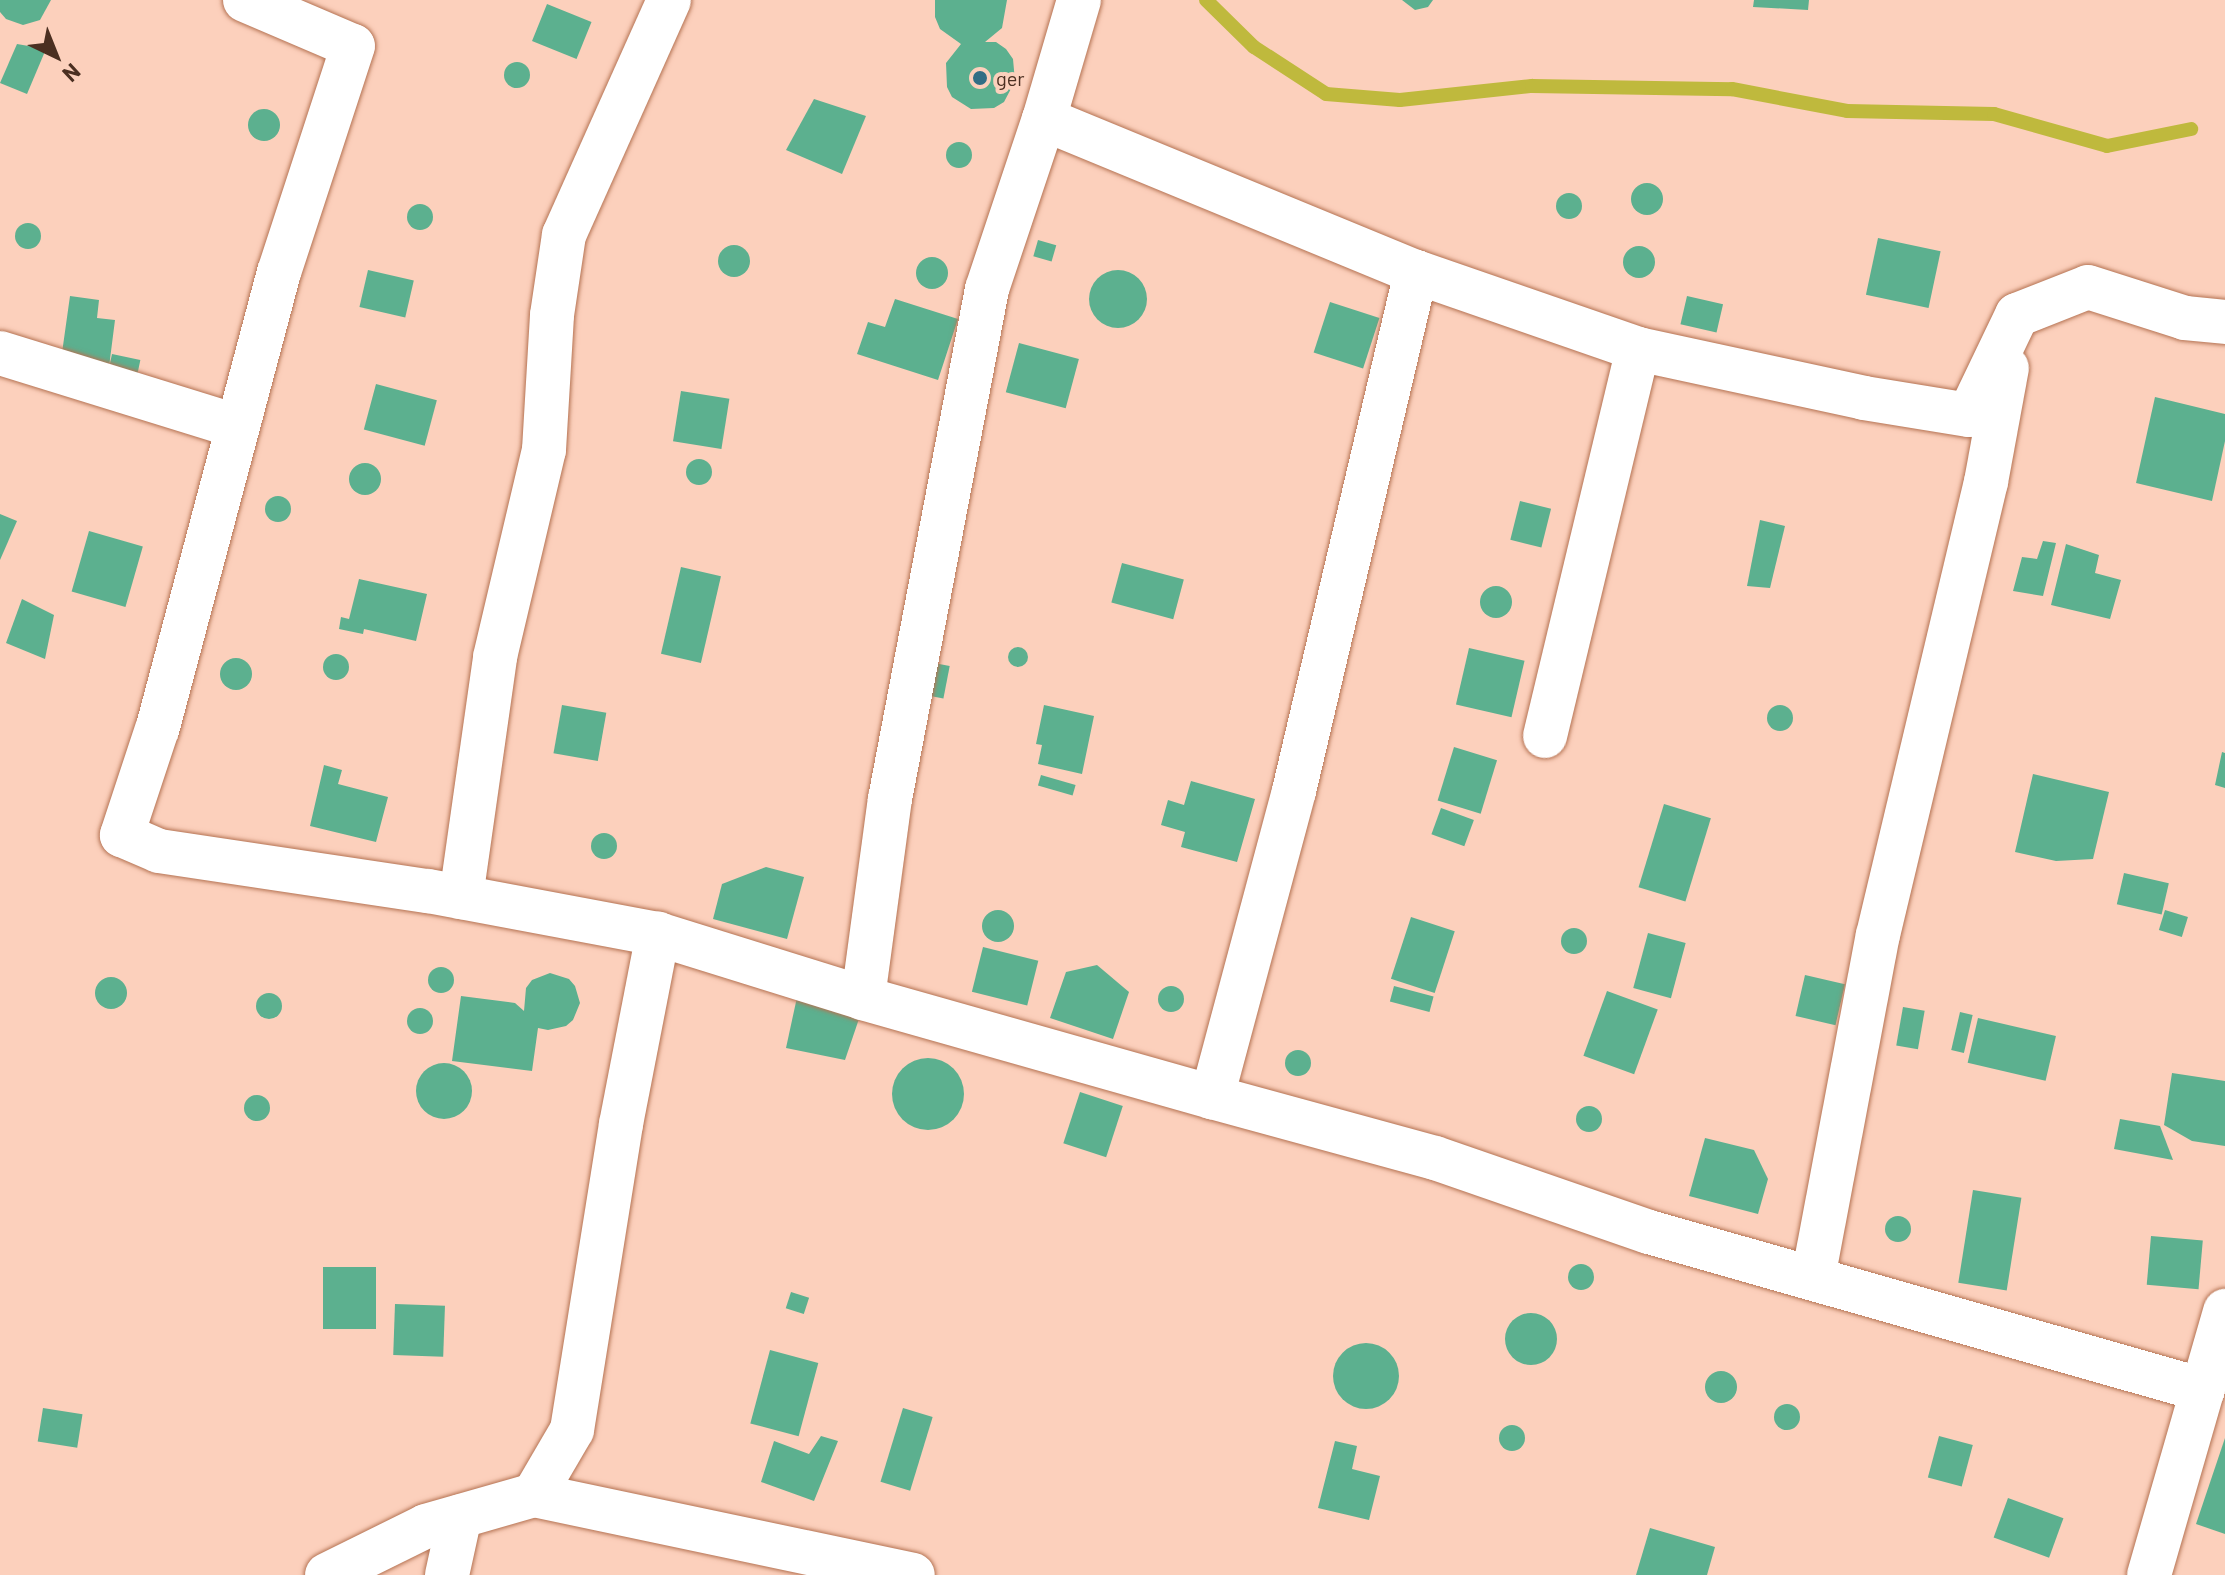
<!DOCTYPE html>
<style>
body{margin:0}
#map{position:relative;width:2225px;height:1575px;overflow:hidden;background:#fcd0bc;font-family:Barlow,sans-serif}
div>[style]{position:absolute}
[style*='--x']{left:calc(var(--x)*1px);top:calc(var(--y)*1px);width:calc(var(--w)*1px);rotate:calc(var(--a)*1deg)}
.stream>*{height:14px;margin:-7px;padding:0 7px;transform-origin:7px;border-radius:7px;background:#bfb93d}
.building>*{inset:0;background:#5cb08f;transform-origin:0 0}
.round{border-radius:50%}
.roads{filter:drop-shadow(0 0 2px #b57353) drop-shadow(0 0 2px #b57353)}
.street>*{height:44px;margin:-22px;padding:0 22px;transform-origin:22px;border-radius:22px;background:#fff}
.dots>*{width:22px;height:22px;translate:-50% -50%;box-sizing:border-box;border:4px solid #fcd0bc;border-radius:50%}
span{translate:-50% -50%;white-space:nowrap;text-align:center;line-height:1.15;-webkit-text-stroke:8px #fcd0bc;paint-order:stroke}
.poi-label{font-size:20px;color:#4b2f21}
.left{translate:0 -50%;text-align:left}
.north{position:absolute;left:16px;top:16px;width:80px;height:80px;-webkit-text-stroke:6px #fcd0bc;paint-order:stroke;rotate:137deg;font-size:22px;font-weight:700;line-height:32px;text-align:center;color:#4b2f21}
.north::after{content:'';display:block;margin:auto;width:28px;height:36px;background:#4b2f21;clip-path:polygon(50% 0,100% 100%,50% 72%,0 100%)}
</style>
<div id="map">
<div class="stream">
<div style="--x:1206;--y:0;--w:67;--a:44.4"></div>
<div style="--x:1254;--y:47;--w:86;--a:33.1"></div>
<div style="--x:1326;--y:94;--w:74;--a:4.6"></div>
<div style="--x:1400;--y:100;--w:133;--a:-6.1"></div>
<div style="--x:1532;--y:86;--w:200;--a:0.9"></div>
<div style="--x:1732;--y:89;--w:117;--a:10.8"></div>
<div style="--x:1847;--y:111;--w:147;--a:1.2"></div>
<div style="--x:1994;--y:114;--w:117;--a:15.8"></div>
<div style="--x:2107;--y:146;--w:86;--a:-11.4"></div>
</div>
<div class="building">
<div style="clip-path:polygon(0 0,51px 0,40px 20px,23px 25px,6px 19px,0 12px)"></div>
<div style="clip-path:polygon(935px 0,1007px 0,1002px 28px,985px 42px,996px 42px,1006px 49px,1013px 59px,1015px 81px,1004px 102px,994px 108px,971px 109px,952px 97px,947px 87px,946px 63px,961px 44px,940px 29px,935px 17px)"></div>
<div style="clip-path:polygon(1402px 0,1433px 0,1428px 7px,1415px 10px)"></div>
<div style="clip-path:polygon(1754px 0,1809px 0,1808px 10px,1753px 7px)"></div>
<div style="left:547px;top:4px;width:48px;height:40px;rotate:22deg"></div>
<div style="clip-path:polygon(17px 44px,46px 49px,27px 94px,0 83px)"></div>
<div class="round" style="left:504px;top:62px;width:26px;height:26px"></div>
<div style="clip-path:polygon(814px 99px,866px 116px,842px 174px,786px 150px)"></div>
<div class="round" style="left:248px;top:109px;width:32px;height:32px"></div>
<div class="round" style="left:946px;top:142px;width:26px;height:26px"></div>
<div class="round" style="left:1631px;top:183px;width:32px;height:32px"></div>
<div class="round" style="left:1556px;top:193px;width:26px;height:26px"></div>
<div class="round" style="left:407px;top:204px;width:26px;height:26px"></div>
<div class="round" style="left:15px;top:223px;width:26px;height:26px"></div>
<div style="left:1878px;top:238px;width:64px;height:58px;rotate:12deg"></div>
<div style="left:1038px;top:240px;width:19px;height:17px;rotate:16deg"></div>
<div class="round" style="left:718px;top:245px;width:32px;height:32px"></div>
<div class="round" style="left:1623px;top:246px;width:32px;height:32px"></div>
<div class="round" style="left:916px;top:257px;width:32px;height:32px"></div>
<div class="round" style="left:1089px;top:270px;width:58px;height:58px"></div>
<div style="left:368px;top:270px;width:47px;height:38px;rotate:13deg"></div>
<div style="clip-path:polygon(70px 296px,99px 300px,97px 318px,115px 320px,109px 367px,61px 360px)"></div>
<div style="left:1687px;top:296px;width:37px;height:29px;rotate:13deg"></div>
<div style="clip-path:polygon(895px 299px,958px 319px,938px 380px,857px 354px,868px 322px,885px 327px)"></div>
<div style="left:1330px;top:302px;width:52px;height:53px;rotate:18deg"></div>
<div style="left:1019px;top:343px;width:62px;height:51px;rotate:15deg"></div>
<div style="left:112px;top:354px;width:29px;height:17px;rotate:12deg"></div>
<div style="left:376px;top:384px;width:63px;height:47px;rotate:15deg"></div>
<div style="left:681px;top:391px;width:49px;height:51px;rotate:9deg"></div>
<div style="clip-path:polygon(2155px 397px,2225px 414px,2225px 441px,2212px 501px,2136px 483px)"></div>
<div class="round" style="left:686px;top:459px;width:26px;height:26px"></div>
<div class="round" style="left:349px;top:463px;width:32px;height:32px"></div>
<div class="round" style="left:265px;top:496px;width:26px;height:26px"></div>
<div style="left:1520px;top:501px;width:32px;height:40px;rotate:14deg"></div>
<div style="clip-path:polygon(0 514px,17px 521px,0 560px)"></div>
<div style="clip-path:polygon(1760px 520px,1785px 526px,1770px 588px,1747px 586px)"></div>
<div style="left:89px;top:531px;width:56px;height:63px;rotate:16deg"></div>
<div style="clip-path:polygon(2043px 541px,2056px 543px,2043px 596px,2013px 591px,2022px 557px,2037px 559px)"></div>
<div style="clip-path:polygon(2066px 544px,2099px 555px,2095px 573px,2121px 580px,2110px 619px,2051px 605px)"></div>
<div style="left:1122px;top:563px;width:64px;height:41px;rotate:15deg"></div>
<div style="left:681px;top:567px;width:41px;height:89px;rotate:13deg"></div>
<div style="clip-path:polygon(359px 579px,427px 594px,416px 641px,364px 629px,363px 634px,339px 629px,341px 617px,349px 619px)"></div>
<div class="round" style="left:1480px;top:586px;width:32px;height:32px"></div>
<div style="clip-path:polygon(22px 599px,54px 615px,45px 659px,6px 643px)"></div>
<div class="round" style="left:1008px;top:647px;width:20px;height:20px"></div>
<div style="left:1469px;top:648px;width:57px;height:58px;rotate:13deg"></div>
<div class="round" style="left:323px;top:654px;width:26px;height:26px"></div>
<div class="round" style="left:220px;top:658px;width:32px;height:32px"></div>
<div style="left:934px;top:663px;width:16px;height:33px;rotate:11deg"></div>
<div class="round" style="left:1767px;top:705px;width:26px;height:26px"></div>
<div style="left:562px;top:705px;width:45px;height:49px;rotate:10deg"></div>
<div style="clip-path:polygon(1044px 705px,1094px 716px,1082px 774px,1038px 764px,1042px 745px,1036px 744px)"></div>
<div style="left:1454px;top:747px;width:45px;height:56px;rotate:17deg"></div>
<div style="clip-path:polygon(2222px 752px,2225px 753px,2225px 788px,2215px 785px)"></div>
<div style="clip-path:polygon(324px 765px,342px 770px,338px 784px,388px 797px,376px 842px,310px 826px)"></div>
<div style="clip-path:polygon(2033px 774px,2109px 792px,2093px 859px,2056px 861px,2015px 852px)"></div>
<div style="left:1041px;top:775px;width:36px;height:11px;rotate:16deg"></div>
<div style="clip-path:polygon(1191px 781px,1255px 799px,1237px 862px,1181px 847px,1185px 832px,1161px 825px,1168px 800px,1184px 805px)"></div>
<div style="left:1664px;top:804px;width:49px;height:87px;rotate:17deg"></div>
<div style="left:1441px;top:808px;width:35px;height:28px;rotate:20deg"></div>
<div class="round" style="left:591px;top:833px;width:26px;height:26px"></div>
<div style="clip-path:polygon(766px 867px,804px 877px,787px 939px,713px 919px,722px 884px)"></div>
<div style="left:2124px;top:873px;width:46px;height:32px;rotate:13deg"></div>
<div class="round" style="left:982px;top:910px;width:32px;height:32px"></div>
<div style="left:2165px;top:910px;width:24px;height:21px;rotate:17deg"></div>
<div style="left:1411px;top:917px;width:46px;height:65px;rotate:18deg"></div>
<div class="round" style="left:1561px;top:928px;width:26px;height:26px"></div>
<div style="left:1648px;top:933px;width:39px;height:57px;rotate:15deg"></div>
<div style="left:983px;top:947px;width:57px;height:46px;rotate:14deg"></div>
<div style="clip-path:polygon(1097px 965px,1129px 992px,1113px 1039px,1050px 1018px,1066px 972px)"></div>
<div class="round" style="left:428px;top:967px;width:26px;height:26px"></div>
<div style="clip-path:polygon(550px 973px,569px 979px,575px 986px,580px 1003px,573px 1020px,566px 1026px,548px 1030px,538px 1028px,532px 1071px,452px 1061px,461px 996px,515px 1003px,524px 1011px,526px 988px,532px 980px)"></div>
<div style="left:1805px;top:975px;width:41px;height:42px;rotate:13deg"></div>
<div class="round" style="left:95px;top:977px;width:32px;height:32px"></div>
<div class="round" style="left:1158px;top:986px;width:26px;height:26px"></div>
<div style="left:1394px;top:986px;width:41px;height:16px;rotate:15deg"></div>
<div style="clip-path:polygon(799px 988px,862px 1010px,845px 1060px,786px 1048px)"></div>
<div style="left:1607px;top:991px;width:54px;height:69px;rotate:20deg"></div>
<div class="round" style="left:256px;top:993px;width:26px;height:26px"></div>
<div style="left:1903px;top:1007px;width:22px;height:39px;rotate:10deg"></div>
<div class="round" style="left:407px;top:1008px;width:26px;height:26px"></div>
<div style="left:1960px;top:1012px;width:13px;height:39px;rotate:13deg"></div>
<div style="left:1978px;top:1018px;width:80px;height:46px;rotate:13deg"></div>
<div class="round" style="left:1285px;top:1050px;width:26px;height:26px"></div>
<div class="round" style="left:892px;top:1058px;width:72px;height:72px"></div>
<div class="round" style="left:416px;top:1063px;width:56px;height:56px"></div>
<div style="clip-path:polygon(2172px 1073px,2225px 1081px,2225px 1146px,2192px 1141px,2164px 1125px)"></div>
<div style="left:1080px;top:1092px;width:45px;height:54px;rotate:18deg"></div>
<div class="round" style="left:244px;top:1095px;width:26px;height:26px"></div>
<div class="round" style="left:1576px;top:1106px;width:26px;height:26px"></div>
<div style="clip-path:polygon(2120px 1119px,2160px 1126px,2173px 1160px,2114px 1149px)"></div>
<div style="clip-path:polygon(1705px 1138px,1754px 1150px,1768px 1179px,1758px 1214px,1689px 1196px)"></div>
<div style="left:1973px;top:1190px;width:49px;height:94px;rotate:9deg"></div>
<div class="round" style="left:1885px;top:1216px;width:26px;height:26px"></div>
<div style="left:2151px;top:1236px;width:52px;height:49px;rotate:5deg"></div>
<div class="round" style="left:1568px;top:1264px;width:26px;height:26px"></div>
<div style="left:323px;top:1267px;width:53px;height:62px"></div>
<div style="left:791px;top:1292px;width:19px;height:17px;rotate:18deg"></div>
<div style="left:395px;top:1304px;width:50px;height:51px;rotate:2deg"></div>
<div class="round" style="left:1505px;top:1313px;width:52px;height:52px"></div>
<div class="round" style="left:1333px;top:1343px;width:66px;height:66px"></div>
<div style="left:770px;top:1350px;width:50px;height:76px;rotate:15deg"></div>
<div class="round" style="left:1705px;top:1371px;width:32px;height:32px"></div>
<div class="round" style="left:1774px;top:1404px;width:26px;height:26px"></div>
<div style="left:43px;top:1408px;width:40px;height:34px;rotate:9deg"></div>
<div style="left:903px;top:1408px;width:31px;height:77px;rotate:17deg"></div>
<div class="round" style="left:1499px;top:1425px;width:26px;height:26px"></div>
<div style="clip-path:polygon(821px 1436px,838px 1441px,814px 1501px,761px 1482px,774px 1441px,809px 1454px)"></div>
<div style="left:1939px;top:1436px;width:35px;height:43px;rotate:15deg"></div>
<div style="clip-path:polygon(2225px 1438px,2225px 1534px,2196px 1524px)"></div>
<div style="clip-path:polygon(1335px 1441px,1357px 1446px,1352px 1469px,1380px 1476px,1369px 1520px,1318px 1508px)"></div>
<div style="left:2008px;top:1498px;width:59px;height:42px;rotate:20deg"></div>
<div style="clip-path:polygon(1650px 1528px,1715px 1547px,1707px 1575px,1636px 1575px)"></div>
</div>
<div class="roads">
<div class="street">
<div style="--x:245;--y:0;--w:117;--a:23.1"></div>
<div style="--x:353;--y:46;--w:238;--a:108.1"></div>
<div style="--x:279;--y:272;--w:473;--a:104.9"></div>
<div style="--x:157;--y:729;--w:112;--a:108.3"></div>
<div style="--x:122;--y:835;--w:40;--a:23.4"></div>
<div style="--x:159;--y:851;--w:272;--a:8.5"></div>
<div style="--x:428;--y:891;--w:234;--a:10.6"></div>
<div style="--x:658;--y:934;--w:215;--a:17.3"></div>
<div style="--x:1044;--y:119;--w:124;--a:-73.6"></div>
<div style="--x:1416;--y:272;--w:533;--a:103.23"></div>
<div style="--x:1294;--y:791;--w:317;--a:105"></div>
<div style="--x:1212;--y:1097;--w:363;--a:-164.2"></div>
<div style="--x:863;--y:998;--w:201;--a:-82.3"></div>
<div style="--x:890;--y:799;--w:519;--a:-79.23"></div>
<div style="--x:987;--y:289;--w:179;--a:-71.5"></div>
<div style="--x:1044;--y:119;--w:402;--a:22.4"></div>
<div style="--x:1416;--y:272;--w:235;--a:19.1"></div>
<div style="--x:1638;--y:349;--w:231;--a:12.2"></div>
<div style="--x:1864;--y:398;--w:106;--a:9.2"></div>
<div style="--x:1969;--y:415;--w:111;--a:-64.4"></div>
<div style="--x:2017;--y:315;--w:76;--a:-21.5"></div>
<div style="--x:2088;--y:287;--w:102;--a:17.7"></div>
<div style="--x:2185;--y:318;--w:40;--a:5.7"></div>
<div style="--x:0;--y:353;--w:247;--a:17.2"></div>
<div style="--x:1545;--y:736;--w:398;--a:-76.5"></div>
<div style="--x:461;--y:897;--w:242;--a:-81.9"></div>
<div style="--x:495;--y:657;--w:213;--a:-76.7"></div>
<div style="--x:544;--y:450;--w:135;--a:-86.6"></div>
<div style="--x:552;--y:315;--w:81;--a:-81.5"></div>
<div style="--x:564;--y:235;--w:257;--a:-65.9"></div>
<div style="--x:1212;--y:1097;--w:231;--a:15.3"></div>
<div style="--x:1435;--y:1158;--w:226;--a:19.1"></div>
<div style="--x:1649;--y:1232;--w:576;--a:15.92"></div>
<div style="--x:1813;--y:1278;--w:349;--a:-79.3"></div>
<div style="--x:1878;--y:935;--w:466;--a:-76.6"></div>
<div style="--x:1986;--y:482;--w:116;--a:-79.6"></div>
<div style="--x:534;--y:1495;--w:75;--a:-59.7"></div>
<div style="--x:572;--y:1430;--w:310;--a:-80.9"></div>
<div style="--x:621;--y:1124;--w:194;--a:-79"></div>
<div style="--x:327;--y:1575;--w:110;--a:-26.3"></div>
<div style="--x:426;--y:1526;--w:112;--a:-16"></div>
<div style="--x:534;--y:1495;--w:387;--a:11.9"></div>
<div style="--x:447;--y:1575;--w:60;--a:-77.6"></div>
<div style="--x:2149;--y:1575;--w:275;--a:-73.9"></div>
</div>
</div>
<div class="dots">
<div style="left:980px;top:78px;background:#326e85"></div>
</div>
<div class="poi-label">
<span class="left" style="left:996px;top:78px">ger</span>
</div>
<div class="north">N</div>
</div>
